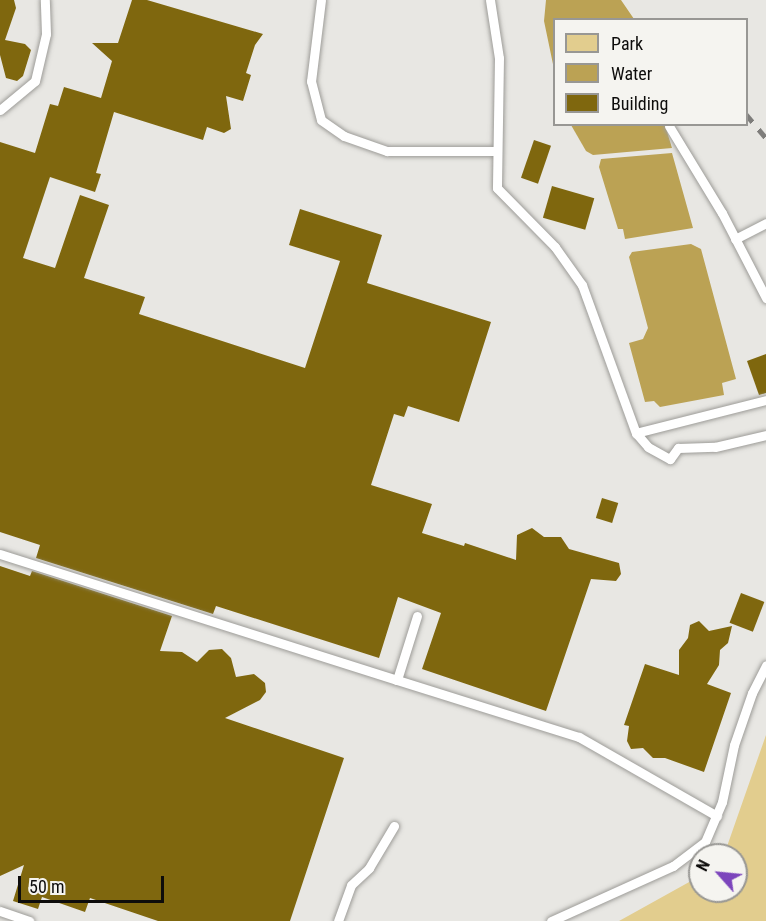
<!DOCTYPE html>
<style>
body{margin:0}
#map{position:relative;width:766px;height:921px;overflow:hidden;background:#e8e7e3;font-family:"Roboto Condensed",sans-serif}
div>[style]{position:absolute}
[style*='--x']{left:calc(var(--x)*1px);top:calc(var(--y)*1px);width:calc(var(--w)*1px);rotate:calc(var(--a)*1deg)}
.green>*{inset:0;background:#e2cd8e}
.water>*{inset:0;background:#bba254}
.building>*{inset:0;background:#7f670e;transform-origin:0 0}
.roads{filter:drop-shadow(0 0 2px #9d9c98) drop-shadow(0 0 2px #9d9c98)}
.lane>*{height:9px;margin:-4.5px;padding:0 4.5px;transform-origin:4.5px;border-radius:4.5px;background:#fff}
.rail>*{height:4.5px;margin-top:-2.25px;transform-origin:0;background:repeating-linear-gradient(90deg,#7e7d7b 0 10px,transparent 0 20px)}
span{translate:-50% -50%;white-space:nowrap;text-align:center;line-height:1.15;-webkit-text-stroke:5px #f5f4f0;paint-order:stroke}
.legend{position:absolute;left:553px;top:18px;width:195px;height:108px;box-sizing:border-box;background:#f5f4f0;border:2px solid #989794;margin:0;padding:8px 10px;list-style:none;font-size:18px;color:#0d0c0b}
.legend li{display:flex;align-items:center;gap:12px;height:30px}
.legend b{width:30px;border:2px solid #989794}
.north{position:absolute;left:688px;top:843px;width:60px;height:60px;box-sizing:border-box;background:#f5f4f0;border:2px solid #989794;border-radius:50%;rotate:297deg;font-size:16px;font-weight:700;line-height:24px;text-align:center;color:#0d0c0b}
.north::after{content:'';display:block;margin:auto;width:21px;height:27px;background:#7c45bc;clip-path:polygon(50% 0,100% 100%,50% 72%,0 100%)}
.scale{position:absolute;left:18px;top:876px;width:146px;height:27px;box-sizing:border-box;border:3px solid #0d0c0b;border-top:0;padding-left:8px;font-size:18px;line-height:21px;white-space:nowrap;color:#0d0c0b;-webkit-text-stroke:4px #f5f4f0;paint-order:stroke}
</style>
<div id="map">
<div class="green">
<div style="clip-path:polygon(766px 735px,766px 921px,619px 921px,700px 876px,700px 891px,736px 891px,736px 855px,724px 855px)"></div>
</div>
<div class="water">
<div style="clip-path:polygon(546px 0,621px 0,634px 19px,554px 20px,554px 69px,544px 21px)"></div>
<div style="clip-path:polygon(571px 125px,665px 125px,672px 148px,593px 155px,586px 151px)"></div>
<div style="clip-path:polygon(672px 153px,693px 228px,625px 239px,623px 229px,618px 229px,599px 167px,601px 159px)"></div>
<div style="clip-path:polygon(691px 244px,701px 249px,736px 379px,722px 383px,724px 395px,660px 407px,654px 401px,645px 402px,629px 343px,643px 339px,648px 328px,629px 257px,632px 252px)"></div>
</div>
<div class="building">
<div style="clip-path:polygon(0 0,14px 0,16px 8px,5px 40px,25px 44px,31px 50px,23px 76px,17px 81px,6px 78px,0 55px)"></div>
<div style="clip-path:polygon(132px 0,147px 0,263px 34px,255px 45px,246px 73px,251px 75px,243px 101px,226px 96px,231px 129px,224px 133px,207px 127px,203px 140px,114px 112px,96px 173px,101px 174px,95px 192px,50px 177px,23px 258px,55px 268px,80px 195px,109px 205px,84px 278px,145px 297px,139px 314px,305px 368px,340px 261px,289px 245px,300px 209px,382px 235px,367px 283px,491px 322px,459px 422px,408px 406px,404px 417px,394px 414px,371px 485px,432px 504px,422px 533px,464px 546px,465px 543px,516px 560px,517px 535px,532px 528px,544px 537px,561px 537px,569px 549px,619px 563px,621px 574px,616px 581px,591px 579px,546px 711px,422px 669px,441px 613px,398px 597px,379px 658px,216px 606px,213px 614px,36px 558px,40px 545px,0 532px,0 142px,35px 153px,50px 104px,58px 106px,64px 87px,101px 98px,112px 61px,92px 43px,118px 43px)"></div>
<div style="left:534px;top:140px;width:18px;height:40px;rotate:19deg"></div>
<div style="left:552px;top:186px;width:44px;height:33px;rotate:16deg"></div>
<div style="clip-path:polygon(766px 354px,766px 393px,759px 395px,747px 361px)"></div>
<div style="left:602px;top:498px;width:17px;height:21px;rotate:17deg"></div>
<div style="clip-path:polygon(0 566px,30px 576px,32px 571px,172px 616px,160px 651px,182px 652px,197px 662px,209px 650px,222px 649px,231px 658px,236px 677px,254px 674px,265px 683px,266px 692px,260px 700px,225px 718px,344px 758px,290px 921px,158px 921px,90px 898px,85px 912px,42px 897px,38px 909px,13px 901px,24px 865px,0 876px)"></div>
<div style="left:741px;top:593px;width:25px;height:32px;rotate:21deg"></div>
<div style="clip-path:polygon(699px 621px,709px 631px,732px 626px,728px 643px,720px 650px,719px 665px,707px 684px,731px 693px,704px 772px,665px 758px,653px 758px,643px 748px,631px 749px,627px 741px,629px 726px,624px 725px,645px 664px,679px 675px,679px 650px,688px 638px,690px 625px)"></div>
</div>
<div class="roads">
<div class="lane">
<div style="--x:321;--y:0;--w:82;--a:97"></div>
<div style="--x:311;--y:81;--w:40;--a:75.6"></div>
<div style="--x:321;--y:120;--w:28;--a:35"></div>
<div style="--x:344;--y:136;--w:46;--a:19.2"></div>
<div style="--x:387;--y:151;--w:108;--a:0"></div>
<div style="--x:490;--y:0;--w:59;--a:81.2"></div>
<div style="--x:499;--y:58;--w:130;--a:90.9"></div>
<div style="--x:497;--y:188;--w:83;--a:45.5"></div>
<div style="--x:555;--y:247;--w:47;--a:54.6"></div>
<div style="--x:582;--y:285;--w:158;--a:70"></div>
<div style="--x:0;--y:110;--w:45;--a:-39.6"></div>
<div style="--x:35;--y:81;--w:48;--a:-76.8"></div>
<div style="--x:46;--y:34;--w:34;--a:-92"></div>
<div style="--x:669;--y:126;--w:102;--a:58.7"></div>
<div style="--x:722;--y:213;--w:96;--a:62.6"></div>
<div style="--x:735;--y:239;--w:35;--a:-27"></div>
<div style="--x:766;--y:400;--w:134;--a:165.8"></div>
<div style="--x:636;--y:433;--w:18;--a:49"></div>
<div style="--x:648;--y:447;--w:25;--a:29"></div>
<div style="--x:670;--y:459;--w:14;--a:-54"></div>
<div style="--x:678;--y:448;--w:37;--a:-2"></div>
<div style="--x:715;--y:447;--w:52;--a:-13.2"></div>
<div style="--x:0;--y:554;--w:417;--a:17.6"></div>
<div style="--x:417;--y:616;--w:67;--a:107.4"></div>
<div style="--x:397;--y:680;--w:191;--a:17.4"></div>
<div style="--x:579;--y:737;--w:159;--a:29.8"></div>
<div style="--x:0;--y:911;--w:31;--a:19"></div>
<div style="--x:338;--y:921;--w:38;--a:-70"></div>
<div style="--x:351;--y:885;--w:25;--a:-43"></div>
<div style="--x:369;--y:868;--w:49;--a:-59.2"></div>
<div style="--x:551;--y:921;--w:134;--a:-24.3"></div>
<div style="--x:673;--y:866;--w:40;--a:-37"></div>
<div style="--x:705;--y:842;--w:43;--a:-67"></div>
<div style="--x:722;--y:802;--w:58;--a:-78.1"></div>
<div style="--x:734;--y:745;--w:55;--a:-70.9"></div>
<div style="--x:752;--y:693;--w:31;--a:-63"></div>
</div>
</div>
<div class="rail">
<div style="--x:746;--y:114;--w:31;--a:50"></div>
</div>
<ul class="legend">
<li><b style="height:16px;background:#e2cd8e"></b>Park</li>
<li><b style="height:16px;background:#bba254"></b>Water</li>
<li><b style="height:16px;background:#7f670e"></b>Building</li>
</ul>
<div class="north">N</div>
<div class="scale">50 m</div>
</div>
